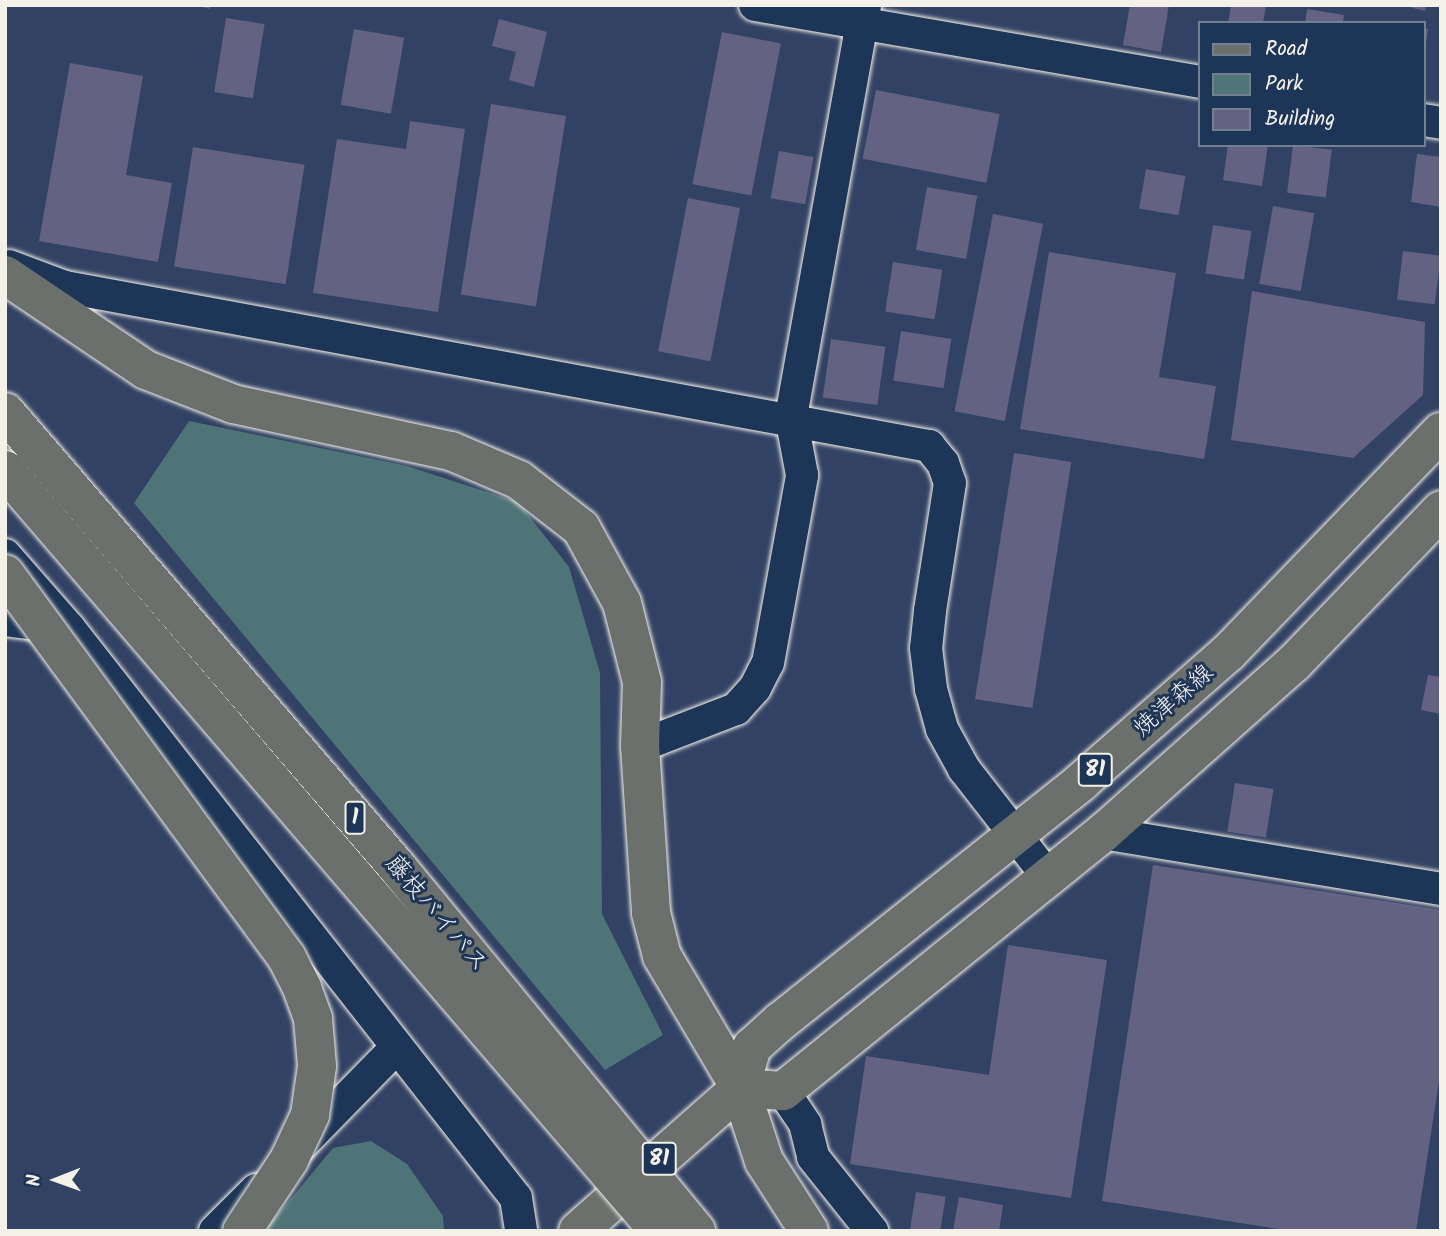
<!DOCTYPE html>
<meta charset="utf-8">
<style>
body{margin:0}
#map{position:relative;width:1446px;height:1236px;overflow:hidden;background:#324264;font-family:Kalam,"Klee One",sans-serif}
div>[style]{position:absolute}
[style*='--x']{left:calc(var(--x)*1px);top:calc(var(--y)*1px);width:calc(var(--w)*1px);rotate:calc(var(--a)*1deg)}
.green>*{inset:0;background:#4e7477}
.building>*{inset:0;background:#646282;transform-origin:0 0}
.roads{filter:drop-shadow(0 0 2px #f4f1e8) drop-shadow(0 0 2px #f4f1e8)}
.street>*{height:32px;margin:-16px;padding:0 16px;transform-origin:16px;border-radius:16px;background:#1d3557}
.primary>*{height:38px;margin:-19px;padding:0 19px;transform-origin:19px;border-radius:19px;background:#6b706d}
.highway>*{height:38px;margin:-19px;padding:0 19px;transform-origin:19px;border-radius:19px;background:#6b706d}
.bridges{filter:drop-shadow(0 0 2px #f4f1e8) drop-shadow(0 0 2px #f4f1e8)}
.highway-bridge>*{height:38px;margin:-19px;padding:0 19px;transform-origin:19px;border-radius:19px;background:#6b706d}
span{translate:-50% -50%;white-space:nowrap;text-align:center;line-height:1.15;-webkit-text-stroke:6px #1d3557;paint-order:stroke}
.shield-label span{padding:2px 5px;background:#1d3557;border:2px solid;border-radius:5px;-webkit-text-stroke-width:0}
.shield-label{font-size:23px;color:#f4f1e8;font-weight:700}
.street-label{font-size:24px;color:#f4f1e8}
.frame{position:absolute;inset:0;border:7px solid #f4f1e8;pointer-events:none}
.legend{position:absolute;left:1198px;top:21px;width:228px;height:126px;box-sizing:border-box;background:#1d3557;border:2px solid #738091;margin:0;padding:9px 12px;list-style:none;font-size:21px;color:#f4f1e8}
.legend li{display:flex;align-items:center;gap:14px;height:35px}
.legend b{width:35px;border:2px solid #738091}
.north{position:absolute;left:21px;top:1145px;width:70px;height:70px;-webkit-text-stroke:5px #1d3557;paint-order:stroke;rotate:269deg;font-size:19px;font-weight:700;line-height:28px;text-align:center;color:#f4f1e8}
.north::after{content:'';display:block;margin:auto;width:24px;height:32px;background:#f4f1e8;clip-path:polygon(50% 0,100% 100%,50% 72%,0 100%)}
</style>
<div id="map">
<div class="green">
<div style="clip-path:polygon(189px 421px,407px 466px,518px 502px,569px 567px,600px 673px,602px 914px,663px 1035px,605px 1070px,134px 503px)"></div>
<div style="clip-path:polygon(371px 1141px,407px 1164px,443px 1216px,444px 1231px,264px 1231px,333px 1148px)"></div>
</div>
<div class="building">
<div style="clip-path:polygon(194px 5px,210px 5px,210px 9px)"></div>
<div style="clip-path:polygon(1130px 5px,1169px 5px,1161px 52px,1123px 45px)"></div>
<div style="clip-path:polygon(1231px 5px,1266px 5px,1263px 23px,1228px 23px)"></div>
<div style="clip-path:polygon(1401px 5px,1426px 5px,1425px 11px)"></div>
<div style="clip-path:polygon(1307px 9px,1344px 15px,1343px 23px,1305px 23px)"></div>
<div style="left:226px;top:18px;width:39px;height:75px;rotate:9deg"></div>
<div style="clip-path:polygon(499px 19px,547px 32px,534px 87px,509px 80px,516px 52px,492px 46px)"></div>
<div style="clip-path:polygon(1423px 28px,1428px 29px,1425px 51px,1423px 51px)"></div>
<div style="left:354px;top:29px;width:51px;height:77px;rotate:10deg"></div>
<div style="left:722px;top:32px;width:60px;height:155px;rotate:11deg"></div>
<div style="clip-path:polygon(70px 63px,143px 76px,126px 175px,172px 183px,158px 262px,39px 241px)"></div>
<div style="left:876px;top:90px;width:126px;height:70px;rotate:11deg"></div>
<div style="left:491px;top:104px;width:76px;height:193px;rotate:9deg"></div>
<div style="clip-path:polygon(410px 121px,465px 129px,438px 312px,313px 293px,337px 139px,406px 149px)"></div>
<div style="clip-path:polygon(1228px 145px,1268px 145px,1262px 186px,1223px 180px)"></div>
<div style="left:1293px;top:145px;width:39px;height:48px;rotate:7deg"></div>
<div style="left:193px;top:147px;width:113px;height:121px;rotate:9deg"></div>
<div style="left:779px;top:151px;width:35px;height:48px;rotate:10deg"></div>
<div style="clip-path:polygon(1417px 154px,1441px 157px,1441px 207px,1411px 202px)"></div>
<div style="left:1146px;top:169px;width:40px;height:40px;rotate:10deg"></div>
<div style="left:927px;top:187px;width:51px;height:64px;rotate:10deg"></div>
<div style="left:688px;top:198px;width:53px;height:156px;rotate:11deg"></div>
<div style="left:1273px;top:206px;width:42px;height:79px;rotate:10deg"></div>
<div style="left:993px;top:214px;width:51px;height:201px;rotate:11deg"></div>
<div style="left:1213px;top:225px;width:39px;height:49px;rotate:9deg"></div>
<div style="left:1403px;top:251px;width:38px;height:49px;rotate:7deg"></div>
<div style="clip-path:polygon(1049px 252px,1176px 273px,1159px 377px,1216px 386px,1204px 459px,1020px 429px)"></div>
<div style="left:893px;top:262px;width:50px;height:50px;rotate:9deg"></div>
<div style="clip-path:polygon(1252px 291px,1425px 322px,1423px 395px,1353px 458px,1231px 440px)"></div>
<div style="left:901px;top:331px;width:51px;height:50px;rotate:9deg"></div>
<div style="left:831px;top:339px;width:55px;height:59px;rotate:8deg"></div>
<div style="left:1014px;top:453px;width:58px;height:249px;rotate:9deg"></div>
<div style="clip-path:polygon(1428px 675px,1441px 677px,1441px 714px,1421px 710px)"></div>
<div style="left:1235px;top:783px;width:39px;height:49px;rotate:9deg"></div>
<div style="clip-path:polygon(1153px 865px,1441px 910px,1441px 1068px,1416px 1231px,1291px 1231px,1102px 1201px)"></div>
<div style="clip-path:polygon(1008px 945px,1107px 960px,1071px 1198px,850px 1164px,866px 1056px,989px 1075px)"></div>
<div style="left:916px;top:1192px;width:30px;height:39px;rotate:9deg"></div>
<div style="clip-path:polygon(959px 1197px,1003px 1205px,999px 1231px,953px 1231px)"></div>
</div>
<div class="roads">
<div class="street">
<div style="--x:755;--y:5;--w:451;--a:9.8"></div>
<div style="--x:1423;--y:120;--w:18;--a:9"></div>
<div style="--x:9;--y:266;--w:60;--a:20.6"></div>
<div style="--x:65;--y:287;--w:879;--a:10.43"></div>
<div style="--x:929;--y:446;--w:22;--a:51"></div>
<div style="--x:943;--y:463;--w:21;--a:71"></div>
<div style="--x:950;--y:483;--w:130;--a:98.9"></div>
<div style="--x:930;--y:611;--w:37;--a:96"></div>
<div style="--x:926;--y:648;--w:41;--a:83"></div>
<div style="--x:931;--y:689;--w:41;--a:74.6"></div>
<div style="--x:942;--y:729;--w:46;--a:61.2"></div>
<div style="--x:964;--y:769;--w:138;--a:52.1"></div>
<div style="--x:5;--y:555;--w:97;--a:48.8"></div>
<div style="--x:69;--y:628;--w:724;--a:51.9"></div>
<div style="--x:516;--y:1198;--w:33;--a:81"></div>
<div style="--x:5;--y:620;--w:53;--a:7.5"></div>
<div style="--x:640;--y:746;--w:103;--a:-21.1"></div>
<div style="--x:736;--y:709;--w:28;--a:-48"></div>
<div style="--x:755;--y:688;--w:28;--a:-63"></div>
<div style="--x:768;--y:663;--w:191;--a:-79.7"></div>
<div style="--x:802;--y:475;--w:59;--a:-100.7"></div>
<div style="--x:791;--y:417;--w:419;--a:-79.8"></div>
<div style="--x:1103;--y:833;--w:343;--a:9.4"></div>
<div style="--x:783;--y:1091;--w:40;--a:56"></div>
<div style="--x:805;--y:1124;--w:34;--a:76"></div>
<div style="--x:813;--y:1157;--w:95;--a:51.4"></div>
<div style="--x:300;--y:1146;--w:137;--a:-45.6"></div>
<div style="--x:215;--y:1231;--w:58;--a:-45"></div>
</div>
<div class="primary">
<div style="--x:740;--y:1088;--w:43;--a:4"></div>
<div style="--x:783;--y:1091;--w:411;--a:-38.9"></div>
<div style="--x:1103;--y:833;--w:256;--a:-41.7"></div>
<div style="--x:1294;--y:663;--w:212;--a:-46.1"></div>
<div style="--x:578;--y:1231;--w:216;--a:-41.4"></div>
<div style="--x:740;--y:1088;--w:43;--a:-73.7"></div>
<div style="--x:752;--y:1047;--w:39;--a:-42"></div>
<div style="--x:781;--y:1021;--w:384;--a:-38.5"></div>
<div style="--x:1081;--y:782;--w:196;--a:-41.3"></div>
<div style="--x:1228;--y:653;--w:307;--a:-46.1"></div>
</div>
<div class="highway">
<div style="--x:5;--y:275;--w:170;--a:34"></div>
<div style="--x:146;--y:370;--w:93;--a:21.3"></div>
<div style="--x:233;--y:404;--w:223;--a:12.2"></div>
<div style="--x:451;--y:451;--w:74;--a:23.1"></div>
<div style="--x:519;--y:480;--w:78;--a:37.7"></div>
<div style="--x:581;--y:528;--w:85;--a:61.3"></div>
<div style="--x:622;--y:603;--w:81;--a:75.8"></div>
<div style="--x:642;--y:682;--w:64;--a:91.8"></div>
<div style="--x:640;--y:746;--w:167;--a:86.2"></div>
<div style="--x:651;--y:913;--w:44;--a:75.7"></div>
<div style="--x:662;--y:956;--w:153;--a:59.4"></div>
<div style="--x:740;--y:1088;--w:77;--a:71.8"></div>
<div style="--x:764;--y:1161;--w:83;--a:57.3"></div>
</div>
</div>
<div class="bridges">
<div class="highway-bridge">
<div style="--x:5;--y:412;--w:602;--a:49.24"></div>
<div style="--x:398;--y:868;--w:470;--a:50.6"></div>
<div style="--x:5;--y:470;--w:1003;--a:49.32"></div>
<div style="--x:5;--y:574;--w:476;--a:53.7"></div>
<div style="--x:287;--y:958;--w:34;--a:63"></div>
<div style="--x:302;--y:988;--w:33;--a:70"></div>
<div style="--x:313;--y:1019;--w:47;--a:85.1"></div>
<div style="--x:317;--y:1066;--w:49;--a:98.1"></div>
<div style="--x:310;--y:1115;--w:50;--a:115"></div>
<div style="--x:289;--y:1160;--w:85;--a:123.5"></div>
</div>
</div>
<div class="shield-label">
<span style="left:1095px;top:770px">81</span>
<span style="left:355px;top:818px">1</span>
<span style="left:659px;top:1159px">81</span>
</div>
<div class="street-label">
<span style="left:1174px;top:701px;rotate:-41deg">焼津森線</span>
<span style="left:436px;top:914px;rotate:50deg">藤枝バイパス</span>
</div>
<div class="frame"></div>
<ul class="legend">
<li><b style="height:9px;background:#6b706d"></b>Road</li>
<li><b style="height:19px;background:#4e7477"></b>Park</li>
<li><b style="height:19px;background:#646282"></b>Building</li>
</ul>
<div class="north">N</div>
</div>
